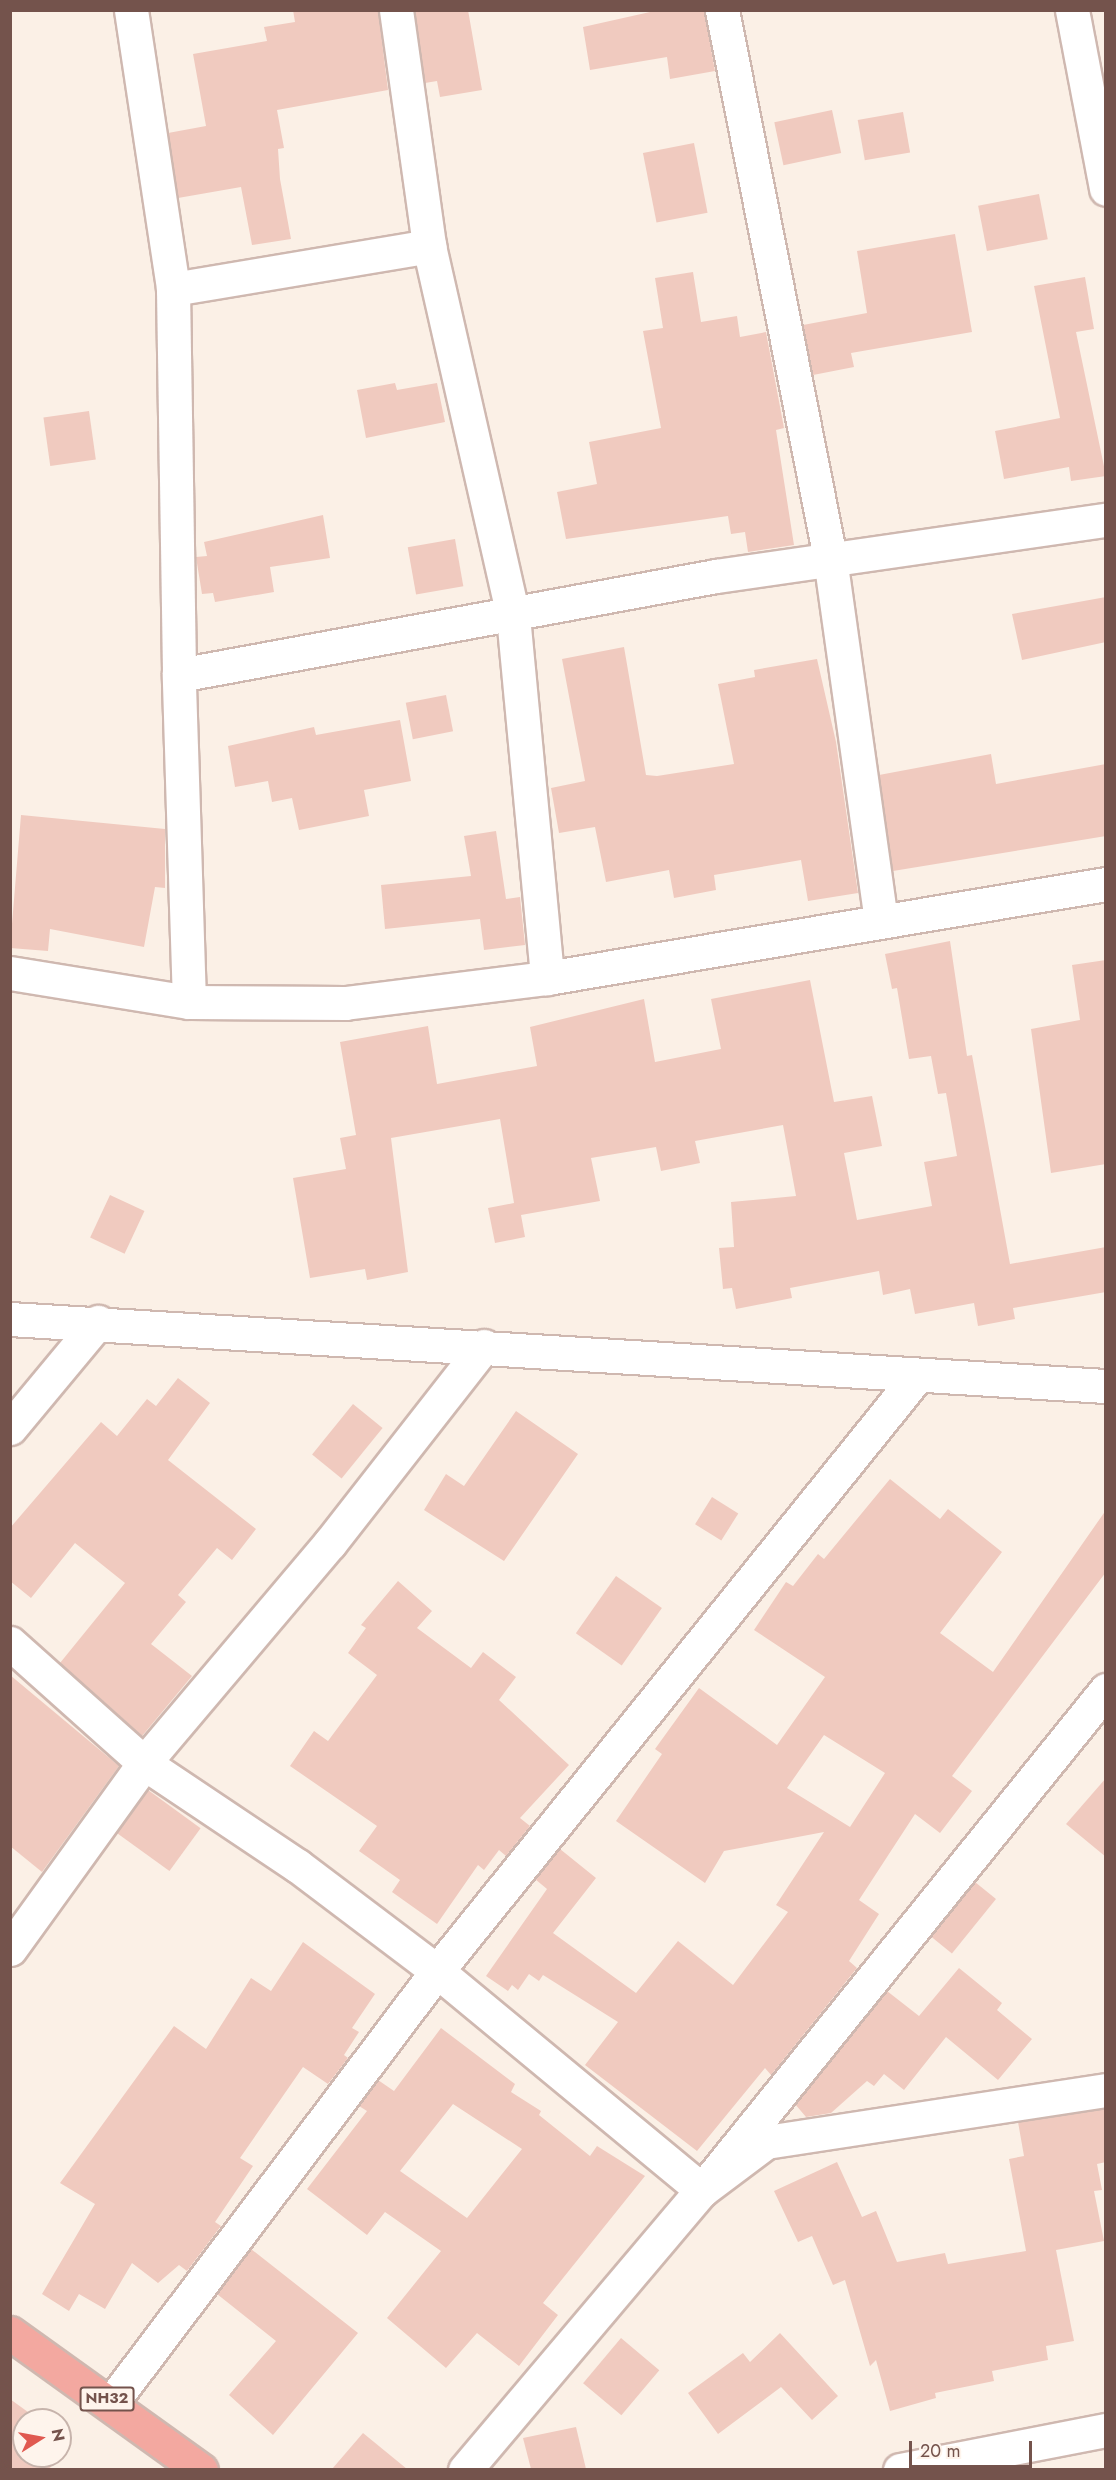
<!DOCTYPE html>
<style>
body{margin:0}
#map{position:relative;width:1116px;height:2480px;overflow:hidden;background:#fbf0e6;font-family:Jost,sans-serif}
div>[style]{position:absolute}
.building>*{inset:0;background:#f0cabf;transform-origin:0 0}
.roads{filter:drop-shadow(2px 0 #cfb8b0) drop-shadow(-2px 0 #cfb8b0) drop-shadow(0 2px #cfb8b0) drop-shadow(0 -2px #cfb8b0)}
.street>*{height:33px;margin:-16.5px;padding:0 16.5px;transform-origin:16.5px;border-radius:16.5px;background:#fff}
.highway>*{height:33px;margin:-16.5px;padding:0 16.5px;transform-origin:16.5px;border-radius:16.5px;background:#f3a8a0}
span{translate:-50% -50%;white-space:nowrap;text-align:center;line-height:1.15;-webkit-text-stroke:4.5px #fef4ec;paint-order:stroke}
.shield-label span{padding:2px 4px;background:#fef4ec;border:2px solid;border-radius:4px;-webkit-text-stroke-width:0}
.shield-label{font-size:15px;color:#74534c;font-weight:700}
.frame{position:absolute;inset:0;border:12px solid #74534c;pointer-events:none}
.north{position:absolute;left:12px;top:2408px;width:60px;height:60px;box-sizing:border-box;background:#fef4ec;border:2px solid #c7b4ac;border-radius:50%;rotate:79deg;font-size:16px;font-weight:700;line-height:24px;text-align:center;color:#74534c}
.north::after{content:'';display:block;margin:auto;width:21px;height:27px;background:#e05950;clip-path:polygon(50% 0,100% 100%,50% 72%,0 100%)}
.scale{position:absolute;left:909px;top:2441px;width:123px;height:27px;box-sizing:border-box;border:3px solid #74534c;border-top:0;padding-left:8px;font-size:18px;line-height:21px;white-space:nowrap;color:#74534c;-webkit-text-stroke:4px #fef4ec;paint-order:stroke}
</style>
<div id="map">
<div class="building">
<div style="clip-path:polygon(293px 10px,378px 10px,388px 90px,277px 110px,284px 148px,278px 149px,280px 179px,291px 239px,252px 245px,241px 187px,178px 198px,168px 133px,206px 126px,193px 54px,267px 41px,264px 27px,295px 22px)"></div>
<div style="clip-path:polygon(415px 10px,468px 10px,482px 90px,440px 97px,437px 81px,425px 83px)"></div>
<div style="clip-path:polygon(659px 10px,704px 10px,715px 71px,670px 79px,667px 57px,590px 70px,583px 27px)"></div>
<div style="left:832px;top:110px;width:44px;height:59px;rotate:78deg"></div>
<div style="left:903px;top:112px;width:41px;height:46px;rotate:80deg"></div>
<div style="left:694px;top:143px;width:71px;height:52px;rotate:79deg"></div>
<div style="left:1039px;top:194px;width:46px;height:62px;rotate:79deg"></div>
<div style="clip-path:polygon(955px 234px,972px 332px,851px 353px,854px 367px,813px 375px,803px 325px,867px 313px,857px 251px)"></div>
<div style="clip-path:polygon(693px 272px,701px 322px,737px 316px,740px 337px,766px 332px,784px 428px,776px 430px,794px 545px,748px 552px,745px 532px,731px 534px,728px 516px,566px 539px,557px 492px,597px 484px,589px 442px,661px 428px,643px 331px,663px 328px,655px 278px)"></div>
<div style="clip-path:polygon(1085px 277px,1094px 329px,1076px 332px,1106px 476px,1071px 481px,1069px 467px,1004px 479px,995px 431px,1060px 418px,1034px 286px)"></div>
<div style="clip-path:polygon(395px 383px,397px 390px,437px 383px,445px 422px,366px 438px,357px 390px)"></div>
<div style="left:89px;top:411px;width:49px;height:46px;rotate:82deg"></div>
<div style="clip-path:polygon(323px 515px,330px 558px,270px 567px,274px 592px,215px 602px,213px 593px,202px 594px,196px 557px,207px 556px,204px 542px)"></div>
<div style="left:455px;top:539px;width:48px;height:48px;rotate:80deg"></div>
<div style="clip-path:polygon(1106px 597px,1106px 642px,1022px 660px,1012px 614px)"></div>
<div style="clip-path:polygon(624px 647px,646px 775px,657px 776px,734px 764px,718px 684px,755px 677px,754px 670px,817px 659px,836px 742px,858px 893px,808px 901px,801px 860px,714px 875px,716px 890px,674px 898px,669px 870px,606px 882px,595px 827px,559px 833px,551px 788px,585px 781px,562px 659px)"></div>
<div style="left:446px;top:695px;width:37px;height:41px;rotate:79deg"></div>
<div style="clip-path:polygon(400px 720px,411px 781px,364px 790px,369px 816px,299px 830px,292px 798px,272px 802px,268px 781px,235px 787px,228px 746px,314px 727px,316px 735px)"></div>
<div style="clip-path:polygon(991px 754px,996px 784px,1106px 764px,1106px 836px,893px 871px,879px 775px)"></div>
<div style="clip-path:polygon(21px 815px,165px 829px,165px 888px,155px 887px,144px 947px,50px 929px,48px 951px,10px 948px)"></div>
<div style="clip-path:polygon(496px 831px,506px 899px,520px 897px,525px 945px,484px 950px,480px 919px,385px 929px,381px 885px,471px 876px,464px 836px)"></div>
<div style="clip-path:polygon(950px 941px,967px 1056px,972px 1055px,1010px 1264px,1106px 1247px,1106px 1292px,1013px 1308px,1015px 1319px,978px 1326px,974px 1303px,915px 1314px,910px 1289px,883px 1295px,879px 1271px,790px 1288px,792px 1298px,736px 1309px,732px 1288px,723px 1289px,719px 1248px,734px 1247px,731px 1202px,796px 1196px,783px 1125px,695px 1141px,700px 1163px,661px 1171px,656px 1147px,591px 1158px,600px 1201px,521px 1215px,525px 1237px,495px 1243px,488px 1208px,514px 1203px,500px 1119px,391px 1138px,408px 1272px,367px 1280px,365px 1269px,310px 1278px,293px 1178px,346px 1169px,340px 1138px,356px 1135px,340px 1042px,428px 1026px,437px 1084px,537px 1066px,530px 1027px,644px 999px,655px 1062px,721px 1049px,711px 999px,810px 980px,834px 1102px,872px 1096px,882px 1146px,844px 1153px,857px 1220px,932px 1206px,924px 1162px,957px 1156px,946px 1093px,938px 1094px,931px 1056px,909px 1059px,897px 988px,892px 989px,885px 954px)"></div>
<div style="clip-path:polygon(1106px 960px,1106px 1164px,1051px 1173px,1031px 1029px,1080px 1020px,1072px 965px)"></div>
<div style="left:110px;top:1195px;width:38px;height:47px;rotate:25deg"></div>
<div style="clip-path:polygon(178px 1378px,210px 1403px,168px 1460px,256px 1529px,232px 1560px,217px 1548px,178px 1595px,186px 1602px,151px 1644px,192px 1676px,142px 1736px,60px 1663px,125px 1583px,75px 1543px,31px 1598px,10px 1581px,10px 1528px,101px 1422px,117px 1436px,147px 1399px,156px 1406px)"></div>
<div style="left:353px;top:1404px;width:38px;height:65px;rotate:39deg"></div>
<div style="clip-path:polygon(516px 1411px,578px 1454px,504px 1561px,424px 1510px,446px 1474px,464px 1486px)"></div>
<div style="clip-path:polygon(evenodd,890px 1479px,940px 1519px,948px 1509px,1002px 1552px,940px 1633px,993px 1672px,1106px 1510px,1106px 1572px,952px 1776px,972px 1791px,940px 1833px,915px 1814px,859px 1900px,879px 1914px,849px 1961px,857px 1968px,771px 2075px,765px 2068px,697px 2151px,585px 2065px,618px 2022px,543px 1975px,539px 1981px,529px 1974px,518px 1990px,512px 1985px,508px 1991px,486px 1976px,547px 1889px,535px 1879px,560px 1849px,596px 1878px,553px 1933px,636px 1993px,678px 1941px,733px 1985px,788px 1912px,776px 1905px,824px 1832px,724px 1851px,705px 1883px,616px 1821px,662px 1754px,655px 1749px,699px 1688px,777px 1745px,825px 1677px,754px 1630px,786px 1582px,793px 1586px,818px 1554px,824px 1559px,890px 1479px,824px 1735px,885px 1773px,850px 1827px,787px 1788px,824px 1735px)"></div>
<div style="left:712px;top:1497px;width:31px;height:32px;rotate:32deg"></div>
<div style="left:616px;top:1576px;width:56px;height:70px;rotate:35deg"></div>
<div style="clip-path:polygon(398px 1581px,432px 1611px,417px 1628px,471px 1668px,483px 1652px,516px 1677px,499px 1700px,569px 1765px,520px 1818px,530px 1826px,506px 1856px,499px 1850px,484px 1870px,478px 1865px,437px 1924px,392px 1892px,400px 1880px,359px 1851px,377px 1826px,290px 1766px,314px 1731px,328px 1741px,377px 1675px,348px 1653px,366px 1628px,361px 1625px)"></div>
<div style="clip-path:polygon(10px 1675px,119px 1766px,42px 1872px,10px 1846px)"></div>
<div style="clip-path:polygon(1106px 1778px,1106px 1857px,1066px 1824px)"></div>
<div style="left:148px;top:1790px;width:65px;height:53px;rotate:36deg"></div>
<div style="left:975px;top:1882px;width:27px;height:70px;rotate:39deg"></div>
<div style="clip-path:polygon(303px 1942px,375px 1994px,352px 2028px,359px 2032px,344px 2055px,348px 2058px,328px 2084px,303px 2067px,240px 2158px,253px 2166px,215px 2222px,221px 2226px,187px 2271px,179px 2265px,158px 2283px,132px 2263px,105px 2309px,79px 2294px,69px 2311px,42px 2294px,95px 2204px,60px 2183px,174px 2026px,206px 2049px,251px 1978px,271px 1991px)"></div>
<div style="clip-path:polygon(959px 1968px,1002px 2003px,997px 2010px,1032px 2039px,998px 2080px,946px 2037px,904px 2090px,884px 2074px,874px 2086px,867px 2081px,831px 2113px,806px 2117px,795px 2104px,887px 1991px,919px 2016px)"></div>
<div style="clip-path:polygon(evenodd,441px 2028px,515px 2084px,511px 2092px,541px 2111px,539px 2115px,590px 2156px,597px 2146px,645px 2176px,543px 2303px,558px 2315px,519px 2366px,477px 2333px,446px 2368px,387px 2318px,441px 2251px,385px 2212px,367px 2235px,307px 2189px,367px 2111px,359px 2106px,378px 2080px,394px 2091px,441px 2028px,453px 2104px,522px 2149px,467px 2218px,400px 2171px,453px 2104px)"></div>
<div style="clip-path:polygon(1106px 2109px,1106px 2162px,1097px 2164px,1102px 2190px,1094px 2191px,1104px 2241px,1056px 2250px,1074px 2341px,1046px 2346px,1048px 2360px,992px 2371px,994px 2381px,935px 2393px,936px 2398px,890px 2411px,876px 2360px,870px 2366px,845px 2280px,833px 2285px,812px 2236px,798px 2242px,774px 2191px,837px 2162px,862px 2217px,876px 2211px,897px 2262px,945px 2253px,948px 2264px,1026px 2251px,1009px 2159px,1024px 2156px,1018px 2122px)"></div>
<div style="clip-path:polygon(251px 2249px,358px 2333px,273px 2435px,229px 2395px,276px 2341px,217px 2294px)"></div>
<div style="clip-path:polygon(780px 2333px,838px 2396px,812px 2420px,781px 2387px,718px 2434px,688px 2393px,743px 2353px,750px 2362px)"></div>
<div style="left:621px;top:2338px;width:50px;height:59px;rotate:40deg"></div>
<div style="clip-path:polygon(10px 2399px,39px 2420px,24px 2420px,24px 2456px,60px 2456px,49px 2469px,10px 2469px)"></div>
<div style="clip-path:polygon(576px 2427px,586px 2469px,531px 2469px,523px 2438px)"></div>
<div style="clip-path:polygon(363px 2433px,407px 2469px,332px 2469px)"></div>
</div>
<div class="roads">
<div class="street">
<div style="left:131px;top:10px;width:282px;rotate:81.4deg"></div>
<div style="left:173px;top:289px;width:386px;rotate:89.1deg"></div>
<div style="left:396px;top:10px;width:238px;rotate:82deg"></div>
<div style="left:429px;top:246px;width:379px;rotate:77.2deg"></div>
<div style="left:513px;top:616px;width:364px;rotate:84.6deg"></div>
<div style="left:722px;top:10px;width:559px;rotate:78.85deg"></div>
<div style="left:830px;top:558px;width:366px;rotate:82deg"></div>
<div style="left:1072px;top:10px;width:182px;rotate:79.2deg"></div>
<div style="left:173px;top:289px;width:260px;rotate:-9.5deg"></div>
<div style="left:10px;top:973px;width:181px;rotate:9.2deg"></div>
<div style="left:189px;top:1002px;width:156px;rotate:0.4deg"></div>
<div style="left:345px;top:1003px;width:204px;rotate:-7.1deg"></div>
<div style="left:547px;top:978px;width:567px;rotate:-9.55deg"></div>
<div style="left:189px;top:1002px;width:327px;rotate:-91.8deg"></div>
<div style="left:179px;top:675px;width:546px;rotate:-10.45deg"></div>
<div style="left:716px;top:576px;width:394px;rotate:-8.2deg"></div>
<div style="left:10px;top:1319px;width:1098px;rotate:3.5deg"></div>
<div style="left:10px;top:1428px;width:138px;rotate:-50.3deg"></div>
<div style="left:10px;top:1643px;width:180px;rotate:41.8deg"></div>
<div style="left:144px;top:1763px;width:185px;rotate:33.8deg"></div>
<div style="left:298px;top:1866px;width:174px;rotate:37.1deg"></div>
<div style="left:437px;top:1971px;width:344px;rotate:39.6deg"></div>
<div style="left:702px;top:2190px;width:80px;rotate:-36.9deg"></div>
<div style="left:766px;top:2142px;width:344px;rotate:-8.7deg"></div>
<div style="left:10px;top:1949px;width:229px;rotate:-54.2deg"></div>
<div style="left:144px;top:1763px;width:288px;rotate:-49.8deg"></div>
<div style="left:330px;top:1543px;width:250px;rotate:-52deg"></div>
<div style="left:112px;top:2402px;width:540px;rotate:-52.98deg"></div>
<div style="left:437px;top:1971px;width:764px;rotate:-51.11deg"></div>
<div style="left:465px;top:2470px;width:367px;rotate:-49.8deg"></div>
<div style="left:702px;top:2190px;width:643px;rotate:-51.06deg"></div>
<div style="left:900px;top:2470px;width:210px;rotate:-11deg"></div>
</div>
<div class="highway">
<div style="left:10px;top:2333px;width:235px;rotate:35.7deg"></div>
</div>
</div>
<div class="shield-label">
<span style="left:107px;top:2399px">NH32</span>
</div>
<div class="frame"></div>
<div class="north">N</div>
<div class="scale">20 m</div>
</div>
